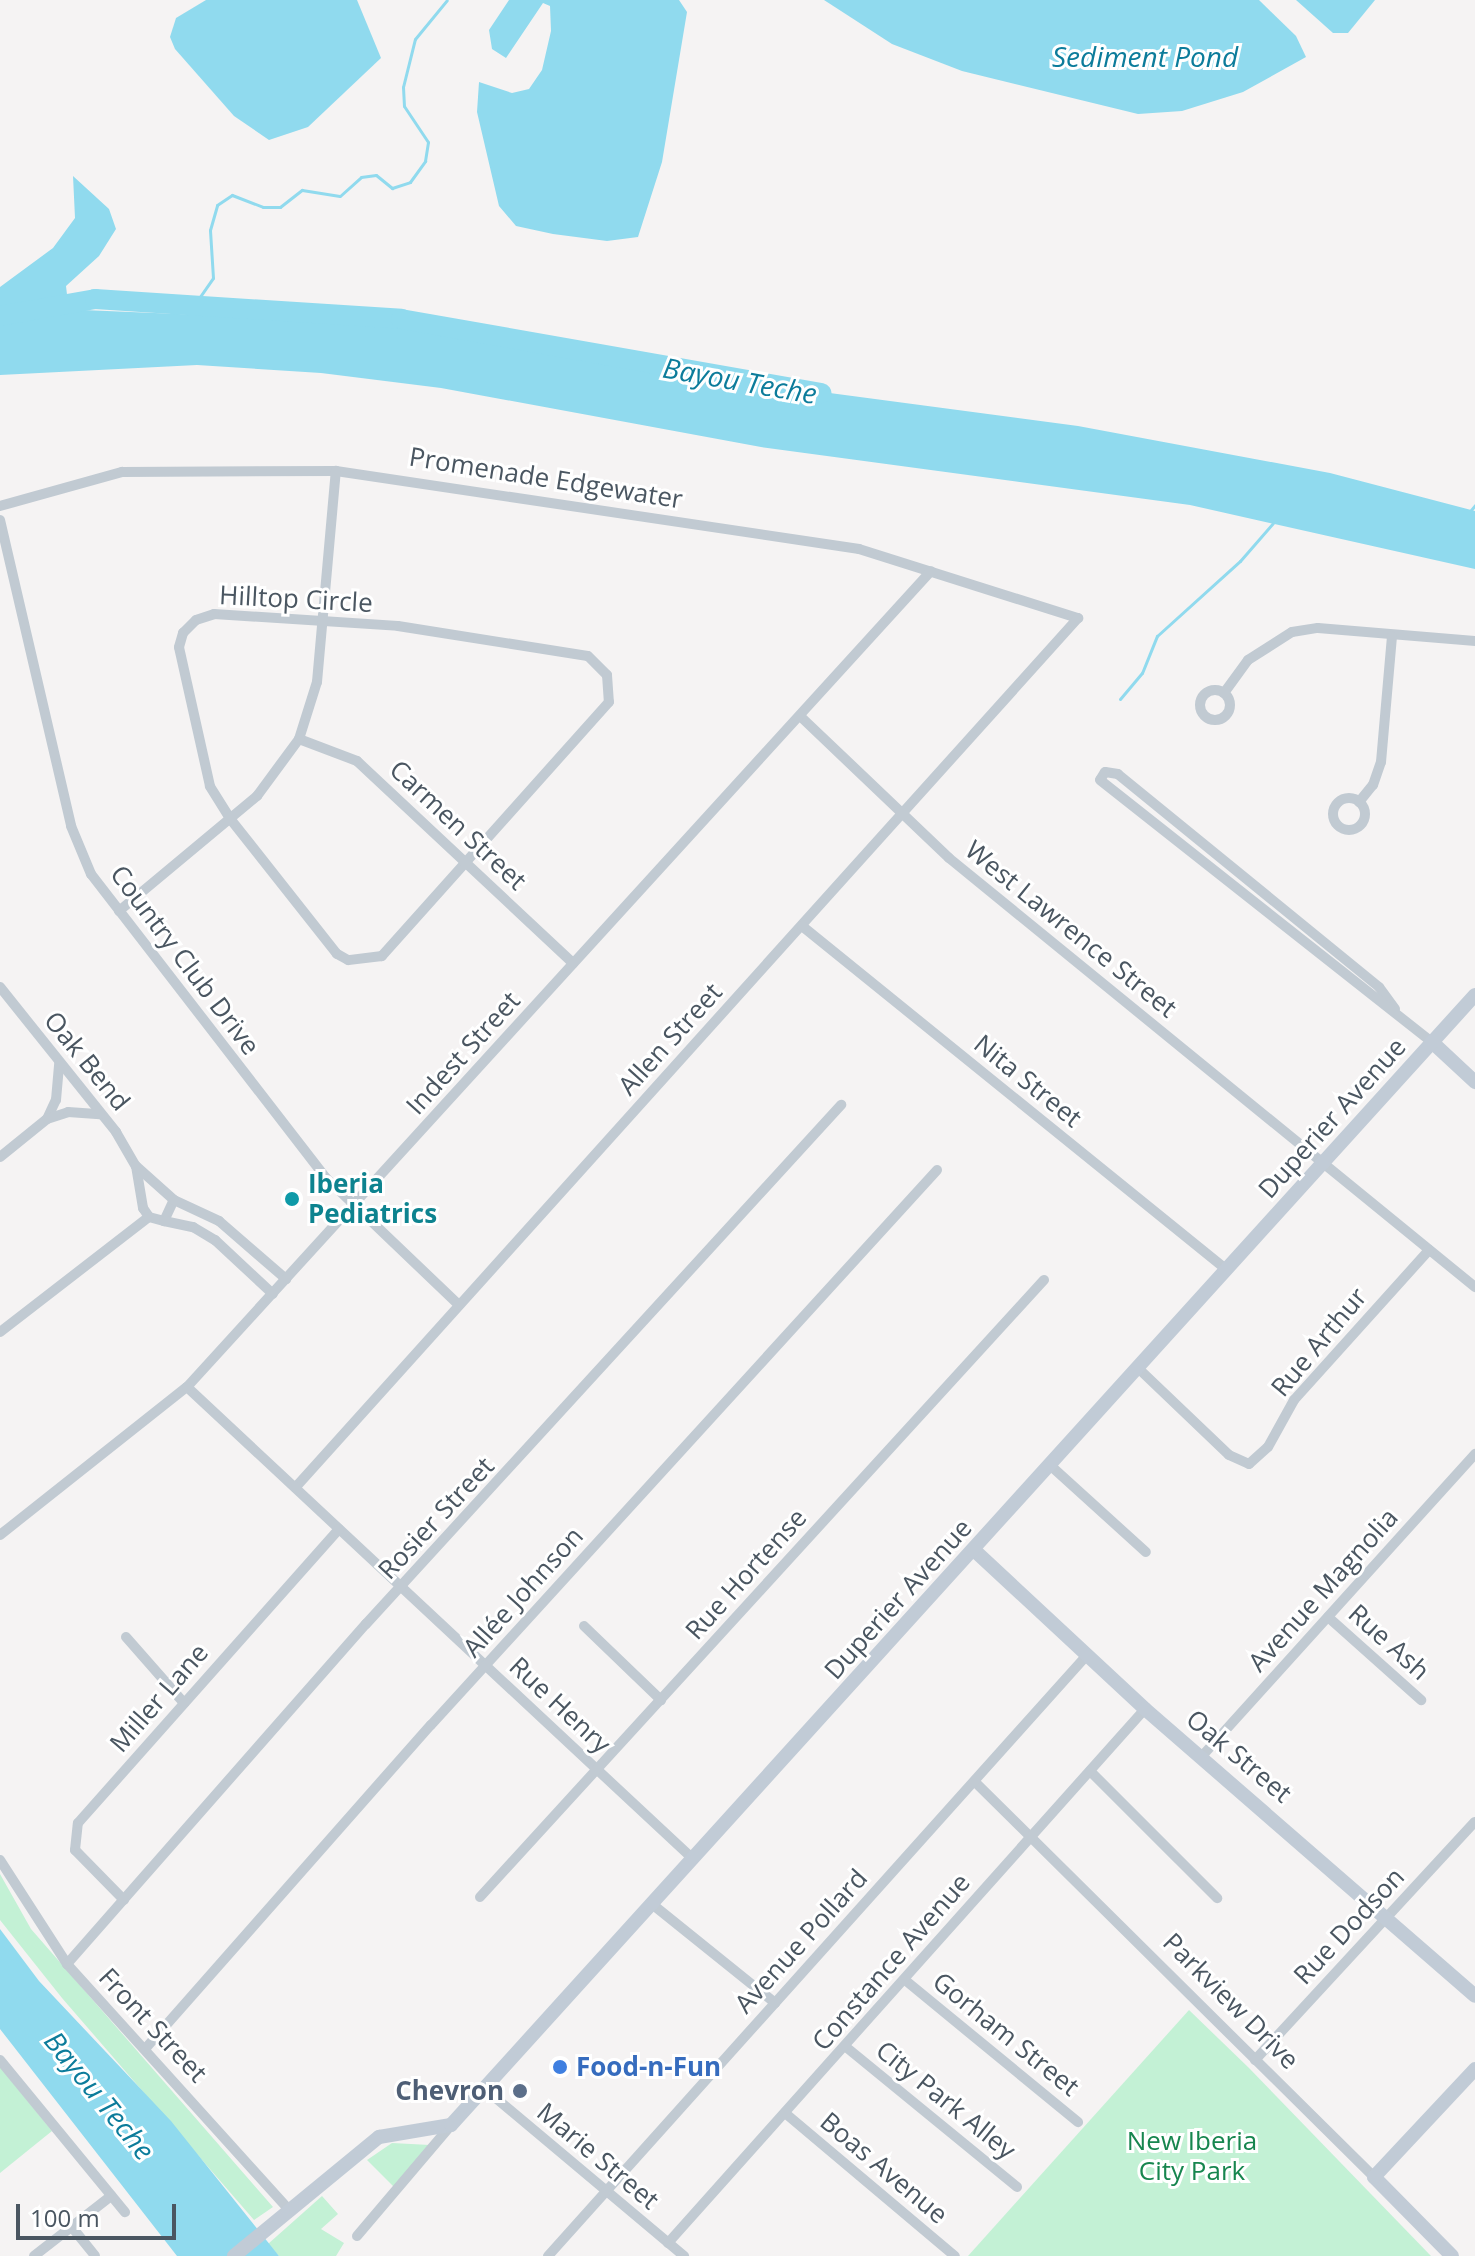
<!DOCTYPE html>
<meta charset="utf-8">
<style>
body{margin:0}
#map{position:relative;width:1475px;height:2256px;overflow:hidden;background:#f5f3f3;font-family:"Open Sans",sans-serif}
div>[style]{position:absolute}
.green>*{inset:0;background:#c3f1d5}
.water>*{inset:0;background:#90daee}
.stream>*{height:3px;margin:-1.5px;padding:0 1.5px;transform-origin:1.5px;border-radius:1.5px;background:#90daee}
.river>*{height:20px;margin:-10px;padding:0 10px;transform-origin:10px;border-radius:10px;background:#90daee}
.street>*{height:10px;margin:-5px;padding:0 5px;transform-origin:5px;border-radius:5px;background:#c1cad2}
.street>.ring{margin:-5px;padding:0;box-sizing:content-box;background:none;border:10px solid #c1cad2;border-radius:50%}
.secondary>*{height:14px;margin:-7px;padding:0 7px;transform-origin:7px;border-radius:7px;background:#c1cbd6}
.dots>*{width:22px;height:22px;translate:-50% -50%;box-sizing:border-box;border:4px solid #fff;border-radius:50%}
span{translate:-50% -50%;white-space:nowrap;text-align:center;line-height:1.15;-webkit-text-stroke:6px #fff;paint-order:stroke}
.street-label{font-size:26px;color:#4a5661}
.culture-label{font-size:26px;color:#0d838f;font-weight:700}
.left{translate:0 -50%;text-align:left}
.shop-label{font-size:26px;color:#366cbe;font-weight:700}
.service-label{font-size:26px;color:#4e5e75;font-weight:700}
.right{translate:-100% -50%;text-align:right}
.park-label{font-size:26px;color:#17864f}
.water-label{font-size:28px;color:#0c7c9b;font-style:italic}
.scale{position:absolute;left:16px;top:2204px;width:160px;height:36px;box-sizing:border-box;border:4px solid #4a5661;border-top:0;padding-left:10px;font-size:24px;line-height:28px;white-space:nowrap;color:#4a5661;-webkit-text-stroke:6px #fff;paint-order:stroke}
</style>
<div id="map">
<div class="green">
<div style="clip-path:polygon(0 1874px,31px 1929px,273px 2207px,254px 2220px,62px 1998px,0 1920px)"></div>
<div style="clip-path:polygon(1189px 2010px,1249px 2068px,1431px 2256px,968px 2256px)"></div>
<div style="clip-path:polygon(0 2067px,52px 2131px,0 2173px)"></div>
<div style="clip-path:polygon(392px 2143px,430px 2145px,395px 2188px,367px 2160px)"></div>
<div style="clip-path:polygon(322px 2196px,338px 2214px,321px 2229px,344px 2243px,336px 2256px,279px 2256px,268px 2244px)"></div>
</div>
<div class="water">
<div style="clip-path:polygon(206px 0,357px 0,381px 58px,308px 127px,269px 140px,234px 116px,175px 49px,170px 37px,176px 18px)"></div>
<div style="clip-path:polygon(509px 0,679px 0,687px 12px,662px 162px,638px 237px,607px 241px,553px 234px,516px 226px,499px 206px,477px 112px,479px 82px,512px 93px,529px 89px,542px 70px,551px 31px,550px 6px,543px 3px,506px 58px,492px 49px,489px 30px)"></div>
<div style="clip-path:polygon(824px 0,1259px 0,1296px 36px,1306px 57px,1243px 92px,1182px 111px,1138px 114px,962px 71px,892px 44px)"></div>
<div style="clip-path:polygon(1296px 0,1375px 0,1348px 33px,1333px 33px)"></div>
<div style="clip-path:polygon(73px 176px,109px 209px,116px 229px,99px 256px,66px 286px,68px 303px,83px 310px,390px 323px,641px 368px,1078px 426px,1330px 473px,1475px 511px,1475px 569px,1190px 505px,761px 447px,441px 388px,321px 373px,197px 365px,0 375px,0 287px,53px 248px,75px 218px)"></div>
<div style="clip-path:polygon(0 1929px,39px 1981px,171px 2121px,279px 2256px,177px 2256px,0 2029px)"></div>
</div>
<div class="stream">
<div style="left:190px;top:311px;width:40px;rotate:-55.1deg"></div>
<div style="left:213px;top:278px;width:48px;rotate:-93.6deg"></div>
<div style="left:210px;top:230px;width:26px;rotate:-74deg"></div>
<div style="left:217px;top:205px;width:18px;rotate:-34deg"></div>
<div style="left:232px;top:195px;width:33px;rotate:21deg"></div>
<div style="left:263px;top:207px;width:17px"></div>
<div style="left:280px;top:207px;width:28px;rotate:-38deg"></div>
<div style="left:302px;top:190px;width:38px;rotate:9deg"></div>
<div style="left:340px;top:196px;width:28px;rotate:-42deg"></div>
<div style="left:361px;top:177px;width:15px;rotate:-8deg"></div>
<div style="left:376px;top:175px;width:21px;rotate:39deg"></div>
<div style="left:392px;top:188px;width:19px;rotate:-18deg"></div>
<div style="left:410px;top:182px;width:26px;rotate:-54deg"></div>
<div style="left:425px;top:161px;width:19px;rotate:-81deg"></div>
<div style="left:428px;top:142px;width:43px;rotate:-123.7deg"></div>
<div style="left:404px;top:106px;width:19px;rotate:-93deg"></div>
<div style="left:403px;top:87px;width:49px;rotate:-76deg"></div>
<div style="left:415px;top:39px;width:50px;rotate:-50.6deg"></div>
<div style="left:1471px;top:510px;width:6px;rotate:-51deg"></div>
<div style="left:1120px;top:699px;width:34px;rotate:-50deg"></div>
<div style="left:1142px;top:673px;width:40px;rotate:-68deg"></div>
<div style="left:1157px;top:636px;width:112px;rotate:-42.1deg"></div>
<div style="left:1240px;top:561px;width:50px;rotate:-49deg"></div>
</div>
<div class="river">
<div style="left:0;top:316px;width:97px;rotate:-10.1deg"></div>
<div style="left:95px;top:299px;width:307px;rotate:3.7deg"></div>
<div style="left:401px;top:319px;width:427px;rotate:10deg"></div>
</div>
<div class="street">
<div style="left:0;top:506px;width:127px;rotate:-15.6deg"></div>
<div style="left:122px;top:472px;width:214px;rotate:-0.3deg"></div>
<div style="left:336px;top:471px;width:529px;rotate:8.48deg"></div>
<div style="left:859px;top:549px;width:230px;rotate:17.5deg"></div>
<div style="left:1078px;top:618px;width:1170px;rotate:131.99deg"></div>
<div style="left:0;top:520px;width:314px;rotate:76.9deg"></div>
<div style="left:71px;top:826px;width:52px;rotate:67.4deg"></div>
<div style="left:91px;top:874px;width:384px;rotate:52.3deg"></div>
<div style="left:326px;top:1178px;width:184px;rotate:43.7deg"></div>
<div style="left:214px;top:614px;width:184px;rotate:3.7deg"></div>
<div style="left:398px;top:626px;width:192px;rotate:9deg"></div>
<div style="left:588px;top:656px;width:27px;rotate:45deg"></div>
<div style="left:607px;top:675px;width:27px;rotate:86deg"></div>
<div style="left:609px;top:702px;width:341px;rotate:131.8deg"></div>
<div style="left:382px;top:956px;width:34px;rotate:173deg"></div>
<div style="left:348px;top:960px;width:13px;rotate:-151deg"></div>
<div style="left:337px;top:954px;width:171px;rotate:-128.3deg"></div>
<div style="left:231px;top:820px;width:40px;rotate:-122deg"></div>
<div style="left:210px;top:786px;width:142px;rotate:-102.6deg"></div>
<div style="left:179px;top:647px;width:15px;rotate:-74deg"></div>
<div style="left:183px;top:633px;width:18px;rotate:-45deg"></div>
<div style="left:196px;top:620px;width:19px;rotate:-18deg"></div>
<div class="ring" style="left:1200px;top:690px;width:20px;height:20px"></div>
<div style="left:1224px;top:693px;width:41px;rotate:-54deg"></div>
<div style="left:1248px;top:660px;width:52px;rotate:-32.5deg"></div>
<div style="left:1292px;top:632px;width:26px;rotate:-9deg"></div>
<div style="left:1318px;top:628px;width:158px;rotate:4.7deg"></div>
<div style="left:800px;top:716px;width:206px;rotate:43.6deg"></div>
<div style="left:949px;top:858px;width:679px;rotate:39.2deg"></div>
<div style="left:299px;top:739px;width:62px;rotate:20.8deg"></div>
<div style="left:357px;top:761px;width:296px;rotate:43.1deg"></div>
<div class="ring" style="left:1333px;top:798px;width:22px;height:22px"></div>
<div style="left:1359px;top:802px;width:22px;rotate:-51deg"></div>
<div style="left:1373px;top:785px;width:24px;rotate:-71deg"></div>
<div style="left:1381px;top:762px;width:126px;rotate:-85deg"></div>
<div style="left:119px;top:911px;width:180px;rotate:-39.8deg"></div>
<div style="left:257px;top:796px;width:71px;rotate:-53.6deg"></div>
<div style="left:299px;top:739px;width:60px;rotate:-72.5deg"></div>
<div style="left:317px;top:682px;width:212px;rotate:-84.9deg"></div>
<div style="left:802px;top:926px;width:547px;rotate:38.99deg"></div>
<div style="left:0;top:987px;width:186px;rotate:51.3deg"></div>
<div style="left:116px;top:1132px;width:39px;rotate:60deg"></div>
<div style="left:136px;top:1166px;width:43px;rotate:80.5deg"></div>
<div style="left:143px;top:1208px;width:11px;rotate:56deg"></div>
<div style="left:149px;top:1217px;width:16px;rotate:15deg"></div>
<div style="left:164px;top:1221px;width:23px;rotate:-65deg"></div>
<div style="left:1395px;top:1009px;width:27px;rotate:-126deg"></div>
<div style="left:1379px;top:987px;width:337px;rotate:-140.8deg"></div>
<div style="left:1118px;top:774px;width:13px;rotate:-171deg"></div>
<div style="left:1105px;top:772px;width:9px;rotate:122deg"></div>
<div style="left:1100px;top:780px;width:423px;rotate:38.3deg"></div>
<div style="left:47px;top:1119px;width:21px;rotate:-65deg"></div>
<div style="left:56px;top:1100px;width:37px;rotate:-85deg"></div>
<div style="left:0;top:1157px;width:60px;rotate:-39deg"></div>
<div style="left:47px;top:1119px;width:22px;rotate:-18deg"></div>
<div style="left:68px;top:1112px;width:32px;rotate:4deg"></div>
<div style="left:136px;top:1166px;width:51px;rotate:41.8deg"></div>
<div style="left:174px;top:1200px;width:50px;rotate:25deg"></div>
<div style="left:219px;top:1221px;width:89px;rotate:40.9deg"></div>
<div style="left:164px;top:1221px;width:30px;rotate:12deg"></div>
<div style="left:193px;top:1227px;width:26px;rotate:31deg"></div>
<div style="left:215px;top:1240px;width:79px;rotate:43deg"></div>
<div style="left:0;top:1332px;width:188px;rotate:-37.7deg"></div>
<div style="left:1139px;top:1369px;width:124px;rotate:43.7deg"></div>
<div style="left:1229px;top:1455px;width:22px;rotate:24deg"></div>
<div style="left:1249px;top:1464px;width:25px;rotate:-42deg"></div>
<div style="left:1268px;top:1447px;width:54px;rotate:-61deg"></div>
<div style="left:1294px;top:1400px;width:202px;rotate:-48deg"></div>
<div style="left:187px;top:1387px;width:693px;rotate:43.01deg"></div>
<div style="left:1051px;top:1466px;width:128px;rotate:42.2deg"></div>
<div style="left:0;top:1535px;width:238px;rotate:-38.4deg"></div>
<div style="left:187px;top:1387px;width:1104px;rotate:-47.64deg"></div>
<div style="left:1328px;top:1617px;width:125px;rotate:41.7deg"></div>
<div style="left:584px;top:1626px;width:107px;rotate:43.9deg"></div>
<div style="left:126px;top:1637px;width:88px;rotate:48.7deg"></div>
<div style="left:1203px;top:1755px;width:406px;rotate:-47.9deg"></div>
<div style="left:1090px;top:1771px;width:180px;rotate:45deg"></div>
<div style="left:975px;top:1782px;width:561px;rotate:44.71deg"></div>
<div style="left:0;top:1860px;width:124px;rotate:57.2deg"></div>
<div style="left:67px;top:1964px;width:330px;rotate:47.9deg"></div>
<div style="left:480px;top:1897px;width:836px;rotate:-47.57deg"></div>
<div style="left:124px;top:1900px;width:70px;rotate:-134.4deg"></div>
<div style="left:75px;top:1850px;width:27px;rotate:-84deg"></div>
<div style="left:78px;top:1823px;width:393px;rotate:-48.4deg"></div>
<div style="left:652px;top:1904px;width:158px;rotate:38.8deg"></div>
<div style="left:67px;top:1964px;width:453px;rotate:-48.7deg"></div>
<div style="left:366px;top:1624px;width:704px;rotate:-47.53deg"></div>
<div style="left:905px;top:1980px;width:224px;rotate:39.4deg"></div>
<div style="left:846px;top:2047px;width:221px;rotate:39.3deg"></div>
<div style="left:145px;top:2049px;width:432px;rotate:-48.6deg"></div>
<div style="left:431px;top:1725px;width:751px;rotate:-47.64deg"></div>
<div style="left:0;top:2060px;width:197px;rotate:50.6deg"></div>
<div style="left:1255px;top:2060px;width:324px;rotate:-47.3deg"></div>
<div style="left:485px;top:2089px;width:260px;rotate:40deg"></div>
<div style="left:785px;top:2113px;width:222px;rotate:40.1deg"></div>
<div style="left:71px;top:2226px;width:38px;rotate:51deg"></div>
<div style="left:357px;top:2236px;width:145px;rotate:-49.7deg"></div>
<div style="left:668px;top:2243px;width:716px;rotate:-48.23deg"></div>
<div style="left:34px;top:2256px;width:98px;rotate:-37.9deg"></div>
<div style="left:548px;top:2256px;width:807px;rotate:-48.11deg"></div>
</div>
<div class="secondary">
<div style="left:1432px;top:1042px;width:59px;rotate:42.9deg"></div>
<div style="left:974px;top:1550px;width:233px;rotate:42.9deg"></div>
<div style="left:1145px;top:1709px;width:437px;rotate:41deg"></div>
<div style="left:234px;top:2256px;width:188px;rotate:-39.4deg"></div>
<div style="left:379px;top:2137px;width:73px;rotate:-9.5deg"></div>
<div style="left:451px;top:2125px;width:1525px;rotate:-47.82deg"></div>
<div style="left:1452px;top:2256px;width:111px;rotate:-134.6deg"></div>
<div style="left:1374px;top:2177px;width:148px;rotate:-46.9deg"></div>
</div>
<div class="dots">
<div style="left:292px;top:1199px;background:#0f9aa8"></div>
<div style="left:560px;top:2067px;background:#3f7fe0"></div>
<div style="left:520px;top:2091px;background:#5c6f8a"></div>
</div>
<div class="street-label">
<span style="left:546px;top:478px;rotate:9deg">Promenade Edgewater</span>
<span style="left:296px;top:599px;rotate:3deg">Hilltop Circle</span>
<span style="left:458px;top:825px;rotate:43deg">Carmen Street</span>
<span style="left:1071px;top:929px;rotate:39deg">West Lawrence Street</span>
<span style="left:185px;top:960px;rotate:53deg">Country Club Drive</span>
<span style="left:670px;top:1039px;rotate:-48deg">Allen Street</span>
<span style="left:463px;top:1053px;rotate:-48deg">Indest Street</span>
<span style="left:87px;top:1061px;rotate:51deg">Oak Bend</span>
<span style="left:1028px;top:1081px;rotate:39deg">Nita Street</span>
<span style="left:1332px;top:1118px;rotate:-48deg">Duperier Avenue</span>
<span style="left:1319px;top:1342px;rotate:-50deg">Rue Arthur</span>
<span style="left:436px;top:1518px;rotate:-47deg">Rosier Street</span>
<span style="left:746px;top:1574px;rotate:-48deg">Rue Hortense</span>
<span style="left:1323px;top:1590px;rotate:-48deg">Avenue Magnolia</span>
<span style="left:523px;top:1592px;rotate:-48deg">Allée Johnson</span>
<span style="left:898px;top:1599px;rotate:-48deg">Duperier Avenue</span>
<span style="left:1389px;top:1642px;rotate:42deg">Rue Ash</span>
<span style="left:159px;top:1698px;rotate:-49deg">Miller Lane</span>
<span style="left:560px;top:1705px;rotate:43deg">Rue Henry</span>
<span style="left:1239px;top:1756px;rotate:40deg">Oak Street</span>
<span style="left:1349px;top:1926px;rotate:-47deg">Rue Dodson</span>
<span style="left:801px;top:1941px;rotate:-48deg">Avenue Pollard</span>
<span style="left:891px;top:1962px;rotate:-49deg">Constance Avenue</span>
<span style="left:1231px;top:2001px;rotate:45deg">Parkview Drive</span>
<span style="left:153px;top:2025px;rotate:47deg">Front Street</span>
<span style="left:1006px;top:2034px;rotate:39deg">Gorham Street</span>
<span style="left:946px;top:2100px;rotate:39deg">City Park Alley</span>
<span style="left:598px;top:2156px;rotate:40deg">Marie Street</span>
<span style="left:884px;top:2168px;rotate:40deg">Boas Avenue</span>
</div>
<div class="culture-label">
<span class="left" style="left:308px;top:1199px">Iberia<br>Pediatrics</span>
</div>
<div class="shop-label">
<span class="left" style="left:576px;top:2067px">Food-n-Fun</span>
</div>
<div class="service-label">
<span class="right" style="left:504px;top:2091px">Chevron</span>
</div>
<div class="park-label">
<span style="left:1192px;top:2156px">New Iberia<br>City Park</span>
</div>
<div class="water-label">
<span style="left:1145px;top:56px">Sediment Pond</span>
<span style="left:740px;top:380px;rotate:10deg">Bayou Teche</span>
<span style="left:100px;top:2095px;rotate:51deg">Bayou Teche</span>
</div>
<div class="scale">100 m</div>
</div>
